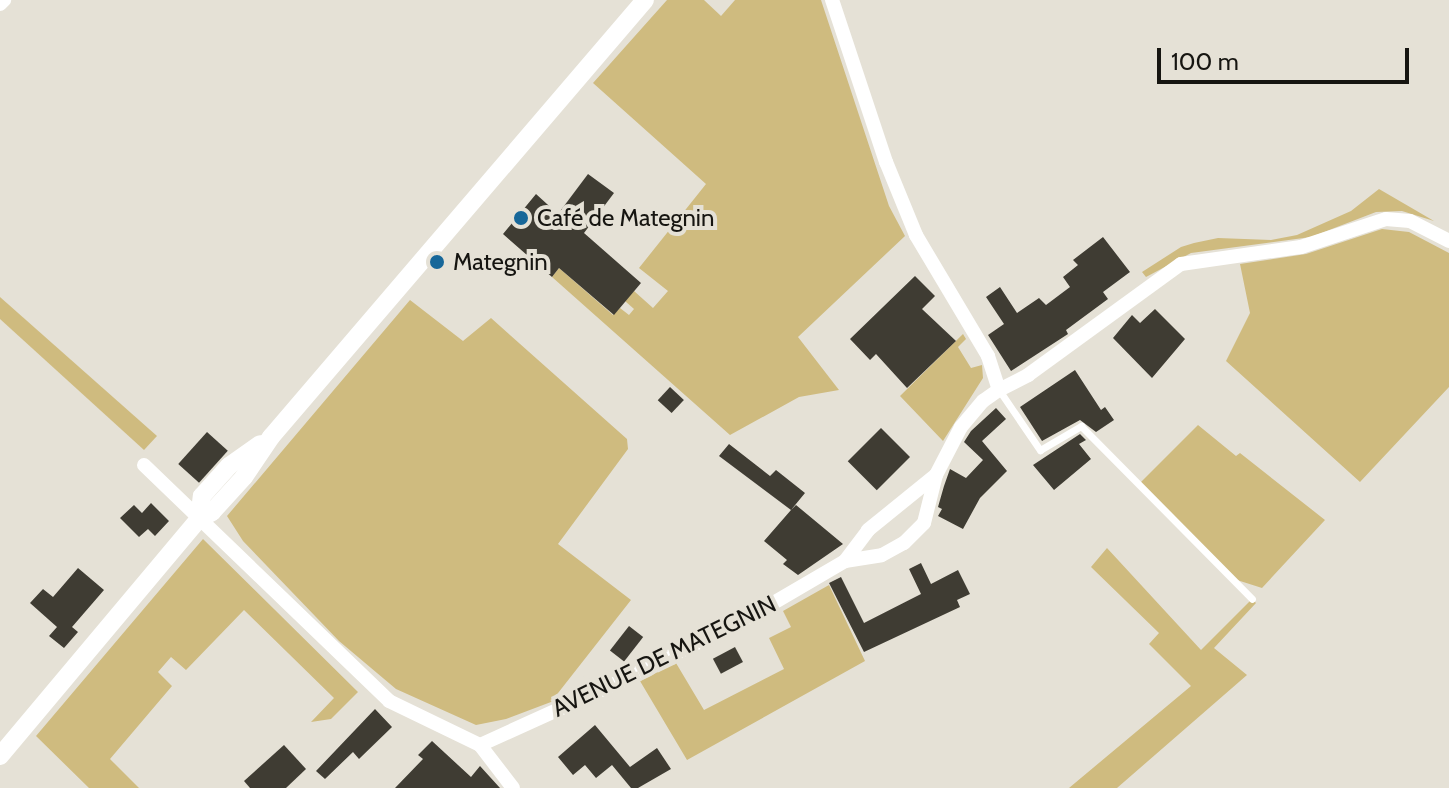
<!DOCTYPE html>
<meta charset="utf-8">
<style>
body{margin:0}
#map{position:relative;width:1449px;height:788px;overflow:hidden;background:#e5e1d6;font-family:Cabin,sans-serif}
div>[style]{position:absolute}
.green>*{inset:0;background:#cfbb7f}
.building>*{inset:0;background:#3f3c33;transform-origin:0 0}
.service>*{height:7px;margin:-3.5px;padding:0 3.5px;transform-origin:3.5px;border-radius:3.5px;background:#fff}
.minor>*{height:14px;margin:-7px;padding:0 7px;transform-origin:7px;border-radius:7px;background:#fff}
.secondary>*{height:18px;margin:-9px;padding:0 9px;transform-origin:9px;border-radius:9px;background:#fff}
.dots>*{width:22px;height:22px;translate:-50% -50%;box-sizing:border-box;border:4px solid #e5e1d6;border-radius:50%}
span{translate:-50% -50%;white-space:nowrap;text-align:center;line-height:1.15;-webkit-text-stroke:8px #e5e1d6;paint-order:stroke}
.poi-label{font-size:24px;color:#161511}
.left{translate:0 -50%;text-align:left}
.street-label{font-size:24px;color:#161511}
.scale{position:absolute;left:1157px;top:48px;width:252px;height:36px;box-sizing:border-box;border:4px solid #161511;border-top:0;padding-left:10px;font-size:24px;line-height:28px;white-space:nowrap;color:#161511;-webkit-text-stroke:6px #e5e1d6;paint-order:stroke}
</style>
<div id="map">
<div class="green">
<div style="clip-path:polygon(667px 0,704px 0,721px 16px,735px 0,821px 0,889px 206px,905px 236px,798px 337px,839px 390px,799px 397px,730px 435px,552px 277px,559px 268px,613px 315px,620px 308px,629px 315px,634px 309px,625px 301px,634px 291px,653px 308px,668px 291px,639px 268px,706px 184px,593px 83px)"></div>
<div style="clip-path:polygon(1379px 189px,1434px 221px,1402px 211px,1376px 212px,1311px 237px,1191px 253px,1146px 277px,1142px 272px,1181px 247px,1194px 243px,1218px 238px,1271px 240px,1297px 235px,1351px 211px)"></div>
<div style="clip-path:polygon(1382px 229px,1409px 232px,1449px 253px,1449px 387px,1360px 482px,1226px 361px,1250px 313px,1240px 264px,1306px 254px)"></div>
<div style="clip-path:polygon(0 297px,157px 436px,144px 450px,0 319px)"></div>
<div style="clip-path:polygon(410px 300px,463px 341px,491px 318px,627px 439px,628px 449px,558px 544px,631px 600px,551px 702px,506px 719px,476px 725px,396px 689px,339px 641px,243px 541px,227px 516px)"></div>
<div style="clip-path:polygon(963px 334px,966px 339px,958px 347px,971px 368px,982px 365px,983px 378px,943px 441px,900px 396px)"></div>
<div style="clip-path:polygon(1198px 425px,1236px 456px,1240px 453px,1325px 520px,1262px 588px,1237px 580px,1140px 483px)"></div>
<div style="clip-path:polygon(203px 539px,358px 692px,331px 719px,311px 722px,334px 698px,244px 610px,186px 670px,171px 657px,158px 672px,172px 686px,110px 759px,139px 788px,89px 788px,36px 736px)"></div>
<div style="clip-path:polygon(1107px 548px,1201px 650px,1252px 599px,1256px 603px,1214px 648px,1247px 675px,1117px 788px,1069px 788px,1191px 686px,1149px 644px,1159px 633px,1091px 567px)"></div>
<div style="clip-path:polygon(829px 585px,865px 661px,687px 760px,640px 681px,676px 663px,704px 710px,784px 669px,769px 638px,791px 627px,783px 611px)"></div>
</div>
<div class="building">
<div style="clip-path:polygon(588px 174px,614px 193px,584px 233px,641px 283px,614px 315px,559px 268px,552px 277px,503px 234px,536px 194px,558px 214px)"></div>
<div style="clip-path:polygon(1103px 237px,1130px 272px,1103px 292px,1108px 299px,1066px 330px,1068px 334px,1011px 371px,988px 335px,1004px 324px,986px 297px,1000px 287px,1017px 313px,1039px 298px,1046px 305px,1070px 287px,1063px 277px,1078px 265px,1073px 260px)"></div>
<div style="clip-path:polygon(915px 276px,935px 296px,922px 309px,956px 341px,907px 388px,876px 354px,870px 360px,850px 339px)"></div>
<div style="clip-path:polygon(1155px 309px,1185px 339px,1152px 378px,1113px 338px,1132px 315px,1140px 323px)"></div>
<div style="clip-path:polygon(1075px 370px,1101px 410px,1105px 407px,1114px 420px,1096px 432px,1080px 420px,1042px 441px,1020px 407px)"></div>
<div style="left:670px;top:387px;width:19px;height:18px;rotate:43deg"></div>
<div style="clip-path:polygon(996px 408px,1006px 419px,982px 441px,1007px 471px,980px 498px,963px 529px,938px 516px,942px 509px,938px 507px,944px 486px,950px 469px,966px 478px,983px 460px,964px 442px,971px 431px)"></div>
<div style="left:881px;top:428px;width:41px;height:47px;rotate:45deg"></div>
<div style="left:207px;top:432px;width:28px;height:43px;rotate:42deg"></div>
<div style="clip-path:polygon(1080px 434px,1086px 440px,1079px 444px,1091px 459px,1054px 490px,1033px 465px)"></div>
<div style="clip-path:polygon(729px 444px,770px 476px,776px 470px,805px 493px,791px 510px,796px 505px,843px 544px,798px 575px,783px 564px,787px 560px,764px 541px,791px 510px,719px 456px)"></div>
<div style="clip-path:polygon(151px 503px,169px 521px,155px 536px,148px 529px,139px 537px,120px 518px,134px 505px,142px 513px)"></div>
<div style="clip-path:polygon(921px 563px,931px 584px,958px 570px,970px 594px,957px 600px,960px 607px,864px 652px,829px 583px,841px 577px,864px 623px,921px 594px,909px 569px)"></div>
<div style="clip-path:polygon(78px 568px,104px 590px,72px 627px,78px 632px,64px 648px,49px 636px,57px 627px,30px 603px,43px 589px,53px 597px)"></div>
<div style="left:629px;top:626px;width:18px;height:31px;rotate:38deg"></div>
<div style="left:735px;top:647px;width:17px;height:25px;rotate:62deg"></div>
<div style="clip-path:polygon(375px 709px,392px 727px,359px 759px,353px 752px,325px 779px,316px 771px)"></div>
<div style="clip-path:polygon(595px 725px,630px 767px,657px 748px,671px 769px,638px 788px,631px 788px,612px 765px,596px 778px,585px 765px,573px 775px,558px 757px)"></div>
<div style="clip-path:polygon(432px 741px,471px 777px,480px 766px,500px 788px,395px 788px,423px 759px,418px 755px)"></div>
<div style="clip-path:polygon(284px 745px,306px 769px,286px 788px,250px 788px,244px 781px)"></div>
</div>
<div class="service">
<div style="left:999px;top:390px;width:73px;rotate:55.7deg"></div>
<div style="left:1040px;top:450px;width:48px;rotate:-30.3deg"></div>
<div style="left:1081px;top:426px;width:243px;rotate:45.3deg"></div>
</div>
<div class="minor">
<div style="left:0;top:4px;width:6px;rotate:-45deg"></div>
<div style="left:999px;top:390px;width:33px;rotate:-27deg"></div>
<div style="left:1028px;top:375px;width:189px;rotate:-36deg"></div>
<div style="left:1181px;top:264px;width:121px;rotate:-8.1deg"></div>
<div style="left:1301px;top:247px;width:89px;rotate:-18.2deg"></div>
<div style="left:1386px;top:219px;width:24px;rotate:5deg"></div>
<div style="left:1410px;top:221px;width:44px;rotate:27.1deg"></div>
<div style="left:144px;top:465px;width:340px;rotate:43.9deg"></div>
<div style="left:389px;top:701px;width:101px;rotate:25.8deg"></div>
<div style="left:480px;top:745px;width:54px;rotate:52.5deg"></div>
<div style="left:845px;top:561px;width:39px;rotate:-53deg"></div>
<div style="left:868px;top:530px;width:87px;rotate:-39deg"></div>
<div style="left:480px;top:745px;width:157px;rotate:-24.4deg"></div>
<div style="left:623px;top:680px;width:143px;rotate:-26.6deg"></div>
<div style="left:751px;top:616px;width:109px;rotate:-30.3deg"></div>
<div style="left:845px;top:561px;width:37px;rotate:-9deg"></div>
<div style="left:882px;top:555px;width:25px;rotate:-29deg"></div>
<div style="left:904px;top:543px;width:28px;rotate:-45deg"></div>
<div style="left:924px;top:523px;width:49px;rotate:-76deg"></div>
<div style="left:936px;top:475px;width:54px;rotate:-62.5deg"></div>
<div style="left:961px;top:427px;width:34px;rotate:-50deg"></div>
<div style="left:983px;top:401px;width:19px;rotate:-35deg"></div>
<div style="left:999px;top:390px;width:36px;rotate:-108deg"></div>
<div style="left:988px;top:356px;width:141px;rotate:-120.8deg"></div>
<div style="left:916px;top:235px;width:79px;rotate:-112.3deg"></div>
<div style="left:886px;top:162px;width:171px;rotate:-108.4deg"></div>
</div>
<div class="secondary">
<div style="left:199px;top:519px;width:23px;rotate:-83deg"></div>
<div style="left:202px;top:496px;width:40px;rotate:-48deg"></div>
<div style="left:229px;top:466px;width:38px;rotate:-35deg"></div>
<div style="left:0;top:756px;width:309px;rotate:-50deg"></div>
<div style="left:199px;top:519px;width:15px;rotate:-28deg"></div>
<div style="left:212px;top:512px;width:47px;rotate:-47.6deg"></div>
<div style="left:244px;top:477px;width:48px;rotate:-56deg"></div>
<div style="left:271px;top:437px;width:575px;rotate:-49.44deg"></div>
</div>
<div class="dots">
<div style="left:521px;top:218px;background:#176799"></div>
<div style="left:437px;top:262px;background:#176799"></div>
</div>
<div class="poi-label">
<span class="left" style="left:537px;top:218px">Café de Mategnin</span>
<span class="left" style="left:453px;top:262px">Mategnin</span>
</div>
<div class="street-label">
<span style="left:664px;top:656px;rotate:-26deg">AVENUE DE MATEGNIN</span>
</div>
<div class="scale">100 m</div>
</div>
